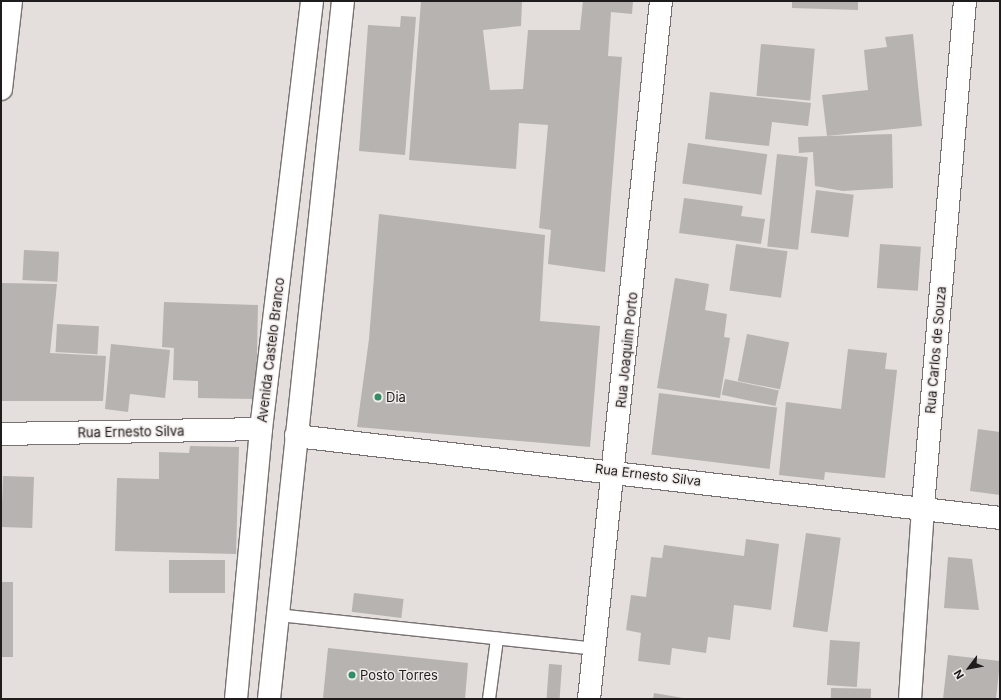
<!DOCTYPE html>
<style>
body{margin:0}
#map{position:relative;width:1001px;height:700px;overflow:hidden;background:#e4dedc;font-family:Inter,sans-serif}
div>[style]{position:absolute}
.building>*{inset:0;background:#b7b3b0;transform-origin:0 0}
.roads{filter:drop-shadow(1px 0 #777271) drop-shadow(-1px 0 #777271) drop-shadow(0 1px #777271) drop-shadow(0 -1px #777271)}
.service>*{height:12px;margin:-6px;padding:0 6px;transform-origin:6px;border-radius:6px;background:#fff}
.minor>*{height:22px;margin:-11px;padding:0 11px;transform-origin:11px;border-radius:11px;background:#fff}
.secondary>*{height:22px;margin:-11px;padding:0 11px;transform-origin:11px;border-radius:11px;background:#fff}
.dots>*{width:11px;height:11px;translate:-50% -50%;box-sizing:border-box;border:2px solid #f1ebea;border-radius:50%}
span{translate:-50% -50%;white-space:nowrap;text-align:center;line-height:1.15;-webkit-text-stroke:3px #f1ebea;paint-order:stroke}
.street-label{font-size:13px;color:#1e1c1c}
.poi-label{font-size:13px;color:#1e1c1c}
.left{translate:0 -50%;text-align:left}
.frame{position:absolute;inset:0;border:2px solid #1e1c1c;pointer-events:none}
.north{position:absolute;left:949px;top:648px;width:40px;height:40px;-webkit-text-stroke:3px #f1ebea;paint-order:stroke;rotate:238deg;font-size:11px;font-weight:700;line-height:16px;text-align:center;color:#1e1c1c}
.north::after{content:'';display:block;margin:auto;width:14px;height:18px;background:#1e1c1c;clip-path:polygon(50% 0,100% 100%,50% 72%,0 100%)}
</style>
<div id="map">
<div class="building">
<div style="clip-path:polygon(421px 1px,522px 1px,521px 26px,483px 30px,490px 90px,523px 89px,528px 30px,580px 30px,583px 1px,633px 1px,632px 14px,611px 12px,608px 56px,622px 57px,605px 272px,548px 264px,551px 230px,539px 228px,548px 125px,519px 123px,516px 169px,409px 160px)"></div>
<div style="clip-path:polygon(792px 1px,858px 1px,858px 10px,792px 8px)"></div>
<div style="clip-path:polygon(401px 16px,416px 17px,405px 155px,359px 151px,368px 25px,400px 27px)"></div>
<div style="clip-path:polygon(913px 34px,922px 126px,827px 136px,822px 95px,868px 90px,864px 50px,887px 47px,885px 37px)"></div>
<div style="left:761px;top:44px;width:54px;height:52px;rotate:5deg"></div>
<div style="clip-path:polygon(710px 92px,811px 103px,808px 126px,772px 122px,769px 146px,705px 139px)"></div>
<div style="clip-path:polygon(892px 134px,893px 188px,843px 191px,815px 186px,813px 152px,799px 153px,798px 137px)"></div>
<div style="left:688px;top:143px;width:80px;height:41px;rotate:8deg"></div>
<div style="left:777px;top:154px;width:31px;height:93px;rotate:6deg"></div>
<div style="left:816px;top:190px;width:38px;height:43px;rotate:7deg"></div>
<div style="clip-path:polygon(684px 198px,743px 206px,741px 216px,765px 219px,761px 244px,679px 233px)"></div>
<div style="clip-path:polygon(379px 214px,545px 235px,540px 321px,600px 326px,590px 447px,357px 427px,369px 339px)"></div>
<div style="left:736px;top:244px;width:52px;height:47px;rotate:8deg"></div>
<div style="left:880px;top:244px;width:41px;height:44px;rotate:4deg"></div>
<div style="left:24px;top:250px;width:35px;height:30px;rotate:3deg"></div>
<div style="clip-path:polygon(675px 278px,709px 284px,705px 310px,727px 314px,724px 337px,730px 338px,720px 398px,657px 388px)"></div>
<div style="clip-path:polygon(1px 283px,57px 284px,50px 353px,106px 356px,103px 401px,1px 401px)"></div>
<div style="clip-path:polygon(164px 302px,258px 305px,256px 399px,198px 398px,198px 381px,173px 380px,174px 348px,162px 347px)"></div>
<div style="left:57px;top:324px;width:42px;height:28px;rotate:3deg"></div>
<div style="left:747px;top:334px;width:43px;height:48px;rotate:11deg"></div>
<div style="clip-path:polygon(111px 344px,170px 350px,165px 398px,130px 394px,128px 412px,105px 409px)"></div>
<div style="clip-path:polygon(848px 349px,887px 353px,885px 369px,897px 370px,885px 478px,825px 472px,824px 480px,779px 475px,786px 402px,841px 409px)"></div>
<div style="left:725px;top:379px;width:55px;height:16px;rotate:12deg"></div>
<div style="left:659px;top:393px;width:119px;height:62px;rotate:7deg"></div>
<div style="clip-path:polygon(978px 429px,1000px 432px,1000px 495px,970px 491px)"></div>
<div style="clip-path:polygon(190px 446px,239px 447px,236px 554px,115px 551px,117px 478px,159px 479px,159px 452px,189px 453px)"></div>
<div style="left:3px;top:476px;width:31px;height:51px;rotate:2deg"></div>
<div style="left:806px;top:533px;width:35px;height:95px;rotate:8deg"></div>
<div style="clip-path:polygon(746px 539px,779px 544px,771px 610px,734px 605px,730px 640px,708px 637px,706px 653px,672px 648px,670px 665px,638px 661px,641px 633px,626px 630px,631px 595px,646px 597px,651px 557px,662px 558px,664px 545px,744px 556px)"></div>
<div style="clip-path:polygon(948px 557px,972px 559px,979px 610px,944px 608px)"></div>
<div style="left:169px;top:560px;width:56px;height:33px"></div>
<div style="left:1px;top:582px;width:12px;height:75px"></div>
<div style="left:354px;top:593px;width:50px;height:19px;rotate:7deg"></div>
<div style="left:830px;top:640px;width:30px;height:45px;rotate:4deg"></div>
<div style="clip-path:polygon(328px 648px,468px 663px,465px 699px,323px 698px)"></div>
<div style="clip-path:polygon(948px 655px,1000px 661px,996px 699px,943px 699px)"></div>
<div style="left:549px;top:664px;width:13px;height:35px;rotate:4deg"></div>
<div style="left:831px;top:688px;width:40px;height:11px;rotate:1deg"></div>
<div style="clip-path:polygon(654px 693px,683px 698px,683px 699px,653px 699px)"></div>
</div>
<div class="roads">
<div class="service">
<div style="left:278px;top:615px;width:319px;rotate:6.1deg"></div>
<div style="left:489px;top:699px;width:61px;rotate:-82.4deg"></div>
</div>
<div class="minor">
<div style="left:1px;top:89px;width:89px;rotate:-83.5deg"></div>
<div style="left:1px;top:434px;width:260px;rotate:-1.1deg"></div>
<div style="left:296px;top:436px;width:709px;rotate:6.64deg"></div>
<div style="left:589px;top:699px;width:702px;rotate:-84.11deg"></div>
<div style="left:910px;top:699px;width:192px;rotate:-86.1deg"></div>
<div style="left:923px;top:507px;width:508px;rotate:-85.26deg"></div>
</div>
<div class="secondary">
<div style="left:236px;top:699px;width:271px;rotate:-84.7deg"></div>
<div style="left:261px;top:429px;width:431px;rotate:-83.2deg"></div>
<div style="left:269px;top:699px;width:702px;rotate:-83.95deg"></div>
</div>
</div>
<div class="dots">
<div style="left:378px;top:397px;background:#338e65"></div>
<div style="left:352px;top:675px;background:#338e65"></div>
</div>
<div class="street-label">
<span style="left:271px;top:350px;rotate:-83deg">Avenida Castelo Branco</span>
<span style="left:627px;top:350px;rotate:-84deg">Rua Joaquim Porto</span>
<span style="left:936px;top:350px;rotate:-85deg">Rua Carlos de Souza</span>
<span style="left:131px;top:432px;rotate:-1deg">Rua Ernesto Silva</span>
<span style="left:648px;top:475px;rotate:7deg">Rua Ernesto Silva</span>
</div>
<div class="poi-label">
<span class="left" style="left:386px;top:397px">Dia</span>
<span class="left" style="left:360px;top:675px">Posto Torres</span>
</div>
<div class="frame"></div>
<div class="north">N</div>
</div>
